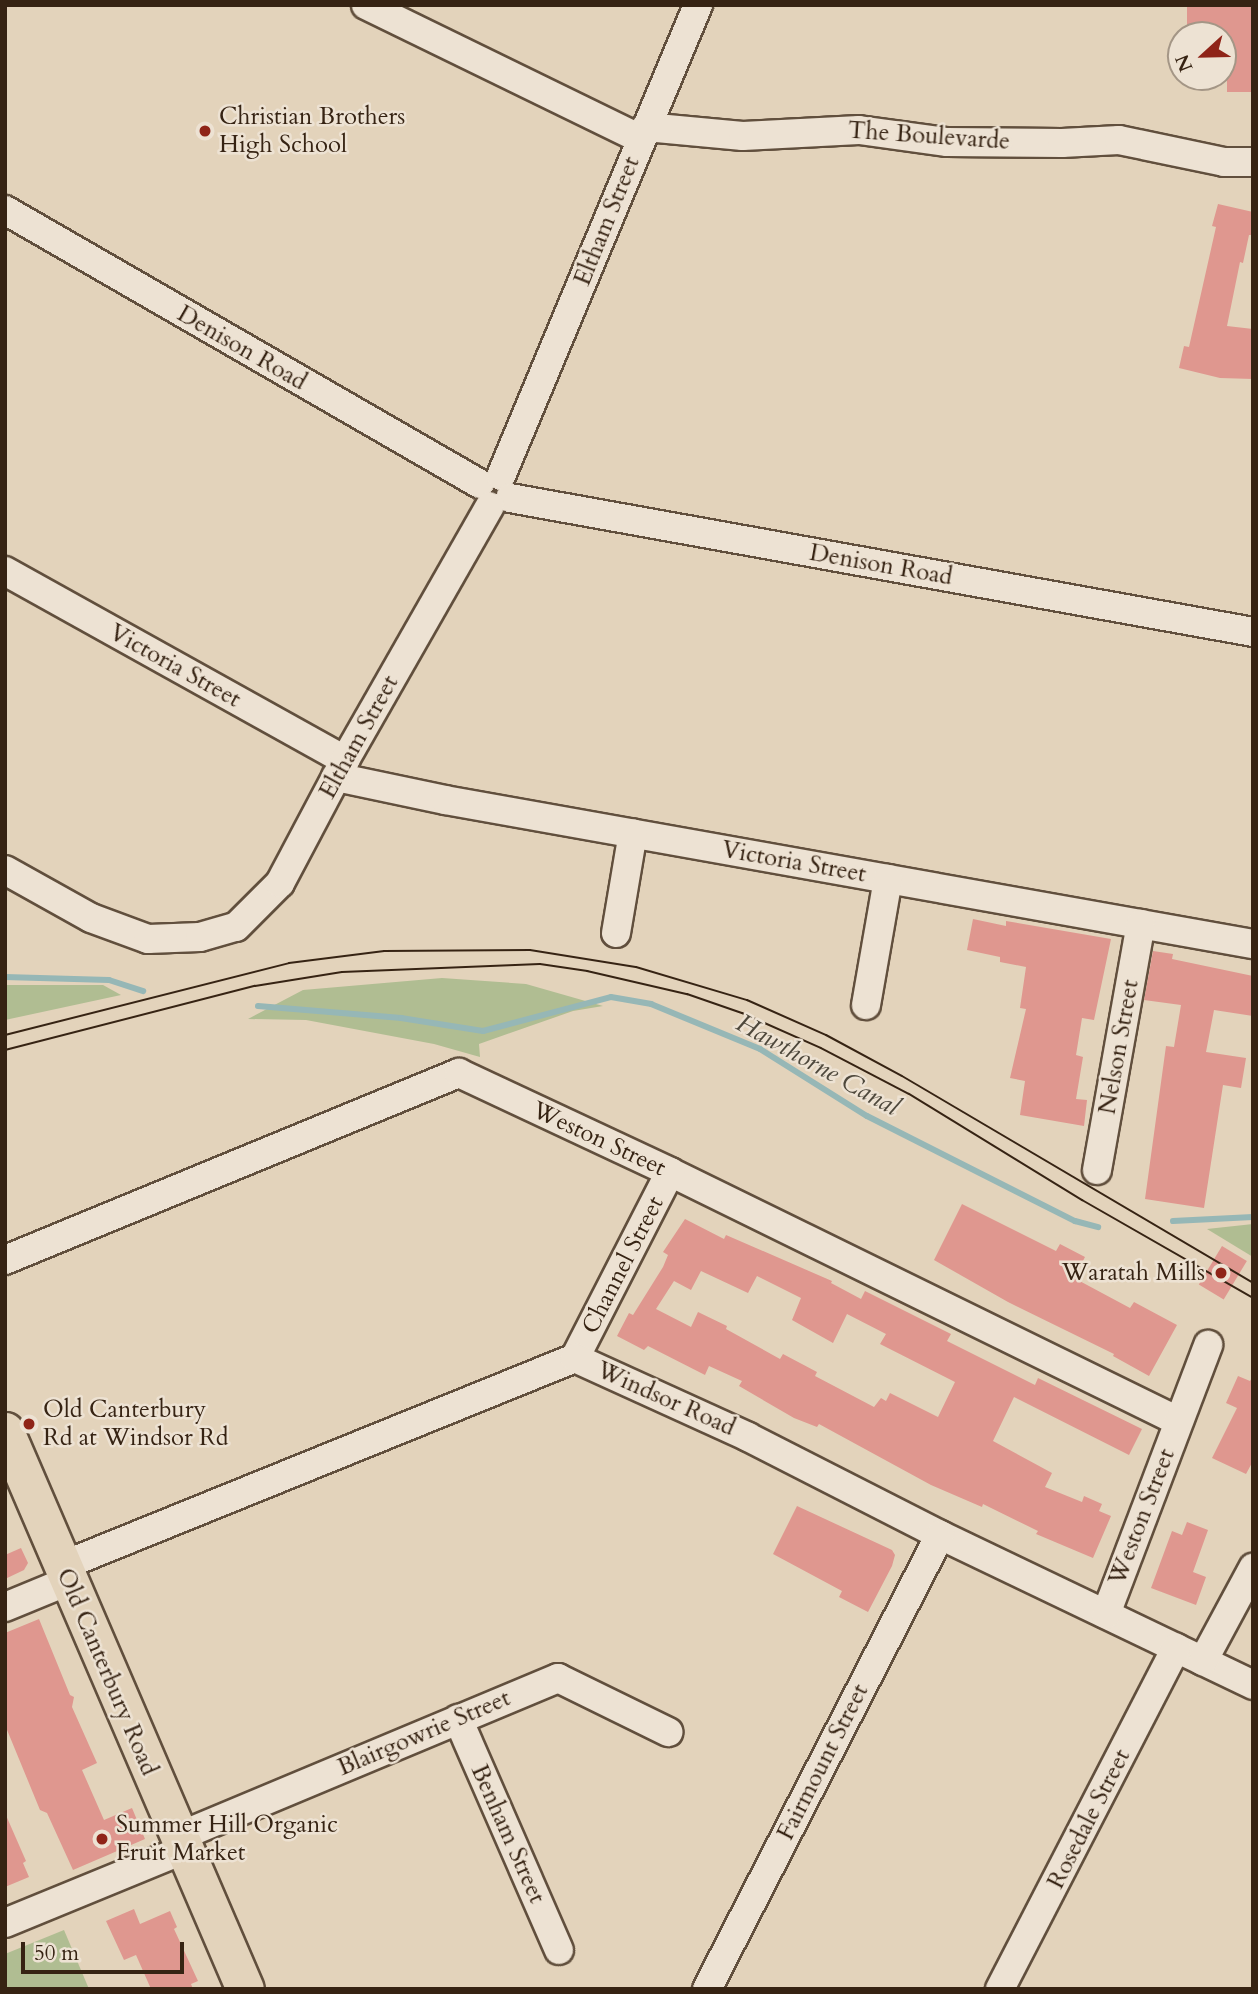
<!DOCTYPE html>
<style>
body{margin:0}
#map{position:relative;width:1258px;height:1994px;overflow:hidden;background:#e3d3bb;font-family:Cardo,serif}
div>[style]{position:absolute}
.green>*{inset:0;background:#b0bd92}
.stream>*{height:6px;margin:-3px;padding:0 3px;transform-origin:3px;border-radius:3px;background:#96b7b6}
.building>*{inset:0;background:#df978f;transform-origin:0 0}
.roads{filter:drop-shadow(2px 0 #614f3d) drop-shadow(-2px 0 #614f3d) drop-shadow(0 2px #614f3d) drop-shadow(0 -2px #614f3d)}
.minor>*{height:28px;margin:-14px;padding:0 14px;transform-origin:14px;border-radius:14px;background:#ede2d3}
.major>*{height:37px;margin:-18.5px;padding:0 18.5px;transform-origin:18.5px;border-radius:18.5px;background:#e3d3bb}
.tram>*{height:2px;margin:-1px;padding:0 1px;transform-origin:1px;border-radius:1px;background:#362313}
.dots>*{width:19px;height:19px;translate:-50% -50%;box-sizing:border-box;border:4px solid #ede2d3;border-radius:50%}
span{translate:-50% -50%;white-space:nowrap;text-align:center;line-height:1.15;-webkit-text-stroke:5px #ede2d3;paint-order:stroke}
.poi-label{font-size:24px;color:#362313}
.left{translate:0 -50%;text-align:left}
.right{translate:-100% -50%;text-align:right}
.street-label{font-size:24px;color:#362313}
.water-label{font-size:26px;color:#4e483c;font-style:italic}
.frame{position:absolute;inset:0;border:7px solid #362313;pointer-events:none}
.north{position:absolute;left:1167px;top:21px;width:70px;height:70px;box-sizing:border-box;background:#ede2d3;border:2px solid #a49686;border-radius:50%;rotate:248deg;font-size:19px;font-weight:700;line-height:28px;text-align:center;color:#362313}
.north::after{content:'';display:block;margin:auto;width:24px;height:32px;background:#8f2418;clip-path:polygon(50% 0,100% 100%,50% 72%,0 100%)}
.scale{position:absolute;left:21px;top:1942px;width:163px;height:32px;box-sizing:border-box;border:4px solid #362313;border-top:0;padding-left:9px;font-size:21px;line-height:24px;white-space:nowrap;color:#362313;-webkit-text-stroke:5px #ede2d3;paint-order:stroke}
</style>
<div id="map">
<div class="green">
<div style="clip-path:polygon(442px 978px,526px 984px,603px 1006px,573px 1011px,479px 1044px,480px 1057px,434px 1044px,306px 1020px,248px 1019px,303px 990px)"></div>
<div style="clip-path:polygon(5px 985px,103px 985px,121px 995px,5px 1020px)"></div>
<div style="clip-path:polygon(1253px 1224px,1253px 1257px,1207px 1229px)"></div>
<div style="clip-path:polygon(64px 1930px,89px 1989px,5px 1989px,5px 1954px)"></div>
</div>
<div class="stream">
<div style="left:5px;top:977px;width:104px;rotate:1.7deg"></div>
<div style="left:109px;top:980px;width:36px;rotate:18deg"></div>
<div style="left:258px;top:1006px;width:144px;rotate:4.8deg"></div>
<div style="left:401px;top:1018px;width:83px;rotate:9deg"></div>
<div style="left:483px;top:1031px;width:132px;rotate:-14.9deg"></div>
<div style="left:611px;top:997px;width:41px;rotate:9.9deg"></div>
<div style="left:651px;top:1004px;width:118px;rotate:22.4deg"></div>
<div style="left:760px;top:1049px;width:126px;rotate:32.1deg"></div>
<div style="left:867px;top:1116px;width:233px;rotate:26.8deg"></div>
<div style="left:1075px;top:1221px;width:24px;rotate:15deg"></div>
<div style="left:1173px;top:1221px;width:80px;rotate:-2.9deg"></div>
</div>
<div class="building">
<div style="clip-path:polygon(1187px 5px,1253px 5px,1253px 92px,1227px 92px,1227px 35px,1187px 35px)"></div>
<div style="clip-path:polygon(1218px 204px,1253px 212px,1253px 235px,1249px 235px,1243px 263px,1240px 262px,1227px 326px,1253px 329px,1253px 379px,1220px 378px,1179px 368px,1184px 346px,1189px 347px,1216px 227px,1212px 226px)"></div>
<div style="clip-path:polygon(973px 919px,1006px 926px,1006px 921px,1111px 939px,1094px 1020px,1082px 1018px,1076px 1055px,1083px 1057px,1076px 1099px,1087px 1100px,1084px 1126px,1020px 1115px,1025px 1081px,1010px 1078px,1026px 1009px,1020px 1008px,1026px 967px,1000px 962px,1000px 957px,967px 950px)"></div>
<div style="clip-path:polygon(1153px 951px,1173px 954px,1172px 959px,1253px 976px,1253px 1016px,1214px 1010px,1206px 1052px,1246px 1058px,1241px 1088px,1223px 1085px,1204px 1208px,1145px 1199px,1166px 1046px,1174px 1047px,1181px 1005px,1144px 1000px)"></div>
<div style="clip-path:polygon(962px 1204px,1056px 1251px,1060px 1244px,1085px 1257px,1074px 1278px,1130px 1308px,1134px 1302px,1177px 1325px,1149px 1376px,1113px 1356px,1114px 1354px,1008px 1302px,934px 1260px)"></div>
<div style="clip-path:polygon(evenodd,685px 1219px,724px 1239px,726px 1235px,832px 1281px,831px 1283px,861px 1299px,865px 1291px,951px 1334px,947px 1341px,1035px 1385px,1038px 1378px,1142px 1429px,1129px 1455px,1014px 1397px,993px 1441px,1052px 1473px,1045px 1487px,1082px 1502px,1084px 1496px,1102px 1504px,1099px 1511px,1111px 1516px,1093px 1558px,1036px 1534px,1038px 1531px,983px 1504px,982px 1507px,931px 1485px,819px 1424px,817px 1427px,794px 1418px,739px 1386px,742px 1381px,709px 1366px,705px 1375px,648px 1346px,644px 1350px,617px 1336px,629px 1313px,633px 1315px,663px 1267px,668px 1255px,663px 1252px,685px 1219px,701px 1271px,748px 1293px,757px 1276px,801px 1298px,792px 1320px,833px 1343px,847px 1314px,886px 1334px,880px 1344px,955px 1382px,938px 1417px,890px 1393px,886px 1401px,881px 1398px,874px 1407px,815px 1376px,817px 1372px,783px 1354px,780px 1359px,726px 1329px,727px 1326px,698px 1312px,691px 1327px,656px 1309px,674px 1281px,691px 1290px,701px 1271px)"></div>
<div style="left:1222px;top:1246px;width:29px;height:45px;rotate:31deg"></div>
<div style="clip-path:polygon(1238px 1376px,1250px 1381px,1253px 1376px,1253px 1461px,1246px 1474px,1212px 1458px,1237px 1408px,1226px 1403px)"></div>
<div style="clip-path:polygon(797px 1506px,892px 1550px,895px 1555px,892px 1566px,868px 1612px,839px 1597px,842px 1591px,773px 1554px)"></div>
<div style="clip-path:polygon(1187px 1522px,1208px 1530px,1193px 1572px,1206px 1577px,1196px 1605px,1151px 1588px,1172px 1531px,1182px 1535px)"></div>
<div style="clip-path:polygon(21px 1548px,28px 1563px,24px 1570px,5px 1579px,5px 1555px)"></div>
<div style="clip-path:polygon(39px 1619px,70px 1695px,74px 1697px,72px 1707px,97px 1763px,82px 1770px,104px 1820px,132px 1808px,145px 1839px,73px 1870px,47px 1813px,40px 1810px,5px 1725px,5px 1633px)"></div>
<div style="clip-path:polygon(5px 1813px,26px 1861px,23px 1863px,29px 1877px,5px 1887px)"></div>
<div style="clip-path:polygon(134px 1909px,140px 1924px,170px 1911px,177px 1927px,174px 1929px,198px 1981px,191px 1984px,193px 1989px,151px 1989px,136px 1955px,124px 1960px,106px 1921px)"></div>
</div>
<div class="roads">
<div class="minor">
<div style="left:366px;top:5px;width:306px;rotate:26deg"></div>
<div style="left:646px;top:127px;width:97px;rotate:5.3deg"></div>
<div style="left:743px;top:136px;width:116px;rotate:-3deg"></div>
<div style="left:859px;top:130px;width:89px;rotate:7.8deg"></div>
<div style="left:947px;top:142px;width:115px;rotate:0.5deg"></div>
<div style="left:1062px;top:143px;width:57px;rotate:-3deg"></div>
<div style="left:1119px;top:140px;width:107px;rotate:11.8deg"></div>
<div style="left:1224px;top:162px;width:29px"></div>
<div style="left:5px;top:210px;width:548px;rotate:29.98deg"></div>
<div style="left:501px;top:476px;width:511px;rotate:-67.3deg"></div>
<div style="left:510px;top:498px;width:755px;rotate:10.22deg"></div>
<div style="left:5px;top:571px;width:389px;rotate:29.1deg"></div>
<div style="left:336px;top:777px;width:111px;rotate:11.9deg"></div>
<div style="left:445px;top:800px;width:821px;rotate:10.11deg"></div>
<div style="left:5px;top:870px;width:98px;rotate:29.2deg"></div>
<div style="left:91px;top:918px;width:61px;rotate:20.2deg"></div>
<div style="left:148px;top:939px;width:52px;rotate:-2.2deg"></div>
<div style="left:200px;top:937px;width:37px;rotate:-16deg"></div>
<div style="left:236px;top:927px;width:62px;rotate:-45deg"></div>
<div style="left:280px;top:883px;width:139px;rotate:-62.1deg"></div>
<div style="left:345px;top:760px;width:292px;rotate:-60.3deg"></div>
<div style="left:616px;top:933px;width:101px;rotate:-80.4deg"></div>
<div style="left:866px;top:1005px;width:128px;rotate:-80.1deg"></div>
<div style="left:1097px;top:1170px;width:250px;rotate:-79.9deg"></div>
<div style="left:5px;top:1260px;width:491px;rotate:-22.4deg"></div>
<div style="left:459px;top:1073px;width:233px;rotate:25.1deg"></div>
<div style="left:670px;top:1172px;width:566px;rotate:26.11deg"></div>
<div style="left:575px;top:1358px;width:209px;rotate:-62.9deg"></div>
<div style="left:62px;top:1566px;width:554px;rotate:-22.07deg"></div>
<div style="left:575px;top:1358px;width:190px;rotate:24.5deg"></div>
<div style="left:748px;top:1437px;width:216px;rotate:27deg"></div>
<div style="left:940px;top:1535px;width:347px;rotate:25.6deg"></div>
<div style="left:5px;top:1607px;width:68px;rotate:-22.4deg"></div>
<div style="left:1106px;top:1614px;width:288px;rotate:-69.2deg"></div>
<div style="left:1203px;top:1661px;width:106px;rotate:-61.7deg"></div>
<div style="left:458px;top:1719px;width:252px;rotate:66.4deg"></div>
<div style="left:178px;top:1837px;width:412px;rotate:-22.7deg"></div>
<div style="left:558px;top:1678px;width:123px;rotate:26.1deg"></div>
<div style="left:5px;top:1923px;width:192px;rotate:-22.3deg"></div>
<div style="left:707px;top:1989px;width:510px;rotate:-62.83deg"></div>
<div style="left:1000px;top:1989px;width:384px;rotate:-62.7deg"></div>
</div>
<div class="major">
<div style="left:5px;top:1431px;width:607px;rotate:66.73deg"></div>
</div>
</div>
<div class="tram">
<div style="left:5px;top:1035px;width:293px;rotate:-14.2deg"></div>
<div style="left:289px;top:963px;width:96px;rotate:-7.2deg"></div>
<div style="left:384px;top:951px;width:146px;rotate:-0.4deg"></div>
<div style="left:530px;top:950px;width:107px;rotate:9.1deg"></div>
<div style="left:636px;top:967px;width:116px;rotate:16.6deg"></div>
<div style="left:747px;top:1000px;width:86px;rotate:23.9deg"></div>
<div style="left:826px;top:1035px;width:86px;rotate:28.3deg"></div>
<div style="left:902px;top:1076px;width:407px;rotate:30.5deg"></div>
<div style="left:5px;top:1050px;width:258px;rotate:-14.4deg"></div>
<div style="left:255px;top:986px;width:88px;rotate:-9.1deg"></div>
<div style="left:342px;top:972px;width:198px;rotate:-2.3deg"></div>
<div style="left:540px;top:964px;width:48px;rotate:8.5deg"></div>
<div style="left:587px;top:971px;width:103px;rotate:13deg"></div>
<div style="left:687px;top:994px;width:58px;rotate:19.1deg"></div>
<div style="left:742px;top:1013px;width:86px;rotate:23.9deg"></div>
<div style="left:821px;top:1048px;width:99px;rotate:27.6deg"></div>
<div style="left:909px;top:1094px;width:203px;rotate:31.5deg"></div>
<div style="left:1082px;top:1200px;width:197px;rotate:29.8deg"></div>
</div>
<div class="dots">
<div style="left:205px;top:131px;background:#8f2418"></div>
<div style="left:1221px;top:1273px;background:#8f2418"></div>
<div style="left:29px;top:1424px;background:#8f2418"></div>
<div style="left:102px;top:1839px;background:#8f2418"></div>
</div>
<div class="poi-label">
<span class="left" style="left:219px;top:131px">Christian Brothers<br>High School</span>
<span class="right" style="left:1205px;top:1273px">Waratah Mills</span>
<span class="left" style="left:43px;top:1424px">Old Canterbury<br>Rd at Windsor Rd</span>
<span class="left" style="left:116px;top:1839px">Summer Hill Organic<br>Fruit Market</span>
</div>
<div class="street-label">
<span style="left:929px;top:136px;rotate:4deg">The Boulevarde</span>
<span style="left:607px;top:221px;rotate:-68deg">Eltham Street</span>
<span style="left:242px;top:348px;rotate:30deg">Denison Road</span>
<span style="left:881px;top:565px;rotate:10deg">Denison Road</span>
<span style="left:175px;top:666px;rotate:29deg">Victoria Street</span>
<span style="left:359px;top:737px;rotate:-61deg">Eltham Street</span>
<span style="left:794px;top:862px;rotate:10deg">Victoria Street</span>
<span style="left:1119px;top:1047px;rotate:-80deg">Nelson Street</span>
<span style="left:599px;top:1139px;rotate:25deg">Weston Street</span>
<span style="left:623px;top:1265px;rotate:-63deg">Channel Street</span>
<span style="left:666px;top:1399px;rotate:24deg">Windsor Road</span>
<span style="left:1142px;top:1517px;rotate:-69deg">Weston Street</span>
<span style="left:107px;top:1672px;rotate:67deg">Old Canterbury Road</span>
<span style="left:424px;top:1733px;rotate:-23deg">Blairgowrie Street</span>
<span style="left:823px;top:1762px;rotate:-63deg">Fairmount Street</span>
<span style="left:1089px;top:1819px;rotate:-63deg">Rosedale Street</span>
<span style="left:508px;top:1834px;rotate:66deg">Benham Street</span>
</div>
<div class="water-label">
<span style="left:818px;top:1065px;rotate:29deg">Hawthorne Canal</span>
</div>
<div class="frame"></div>
<div class="north">N</div>
<div class="scale">50 m</div>
</div>
